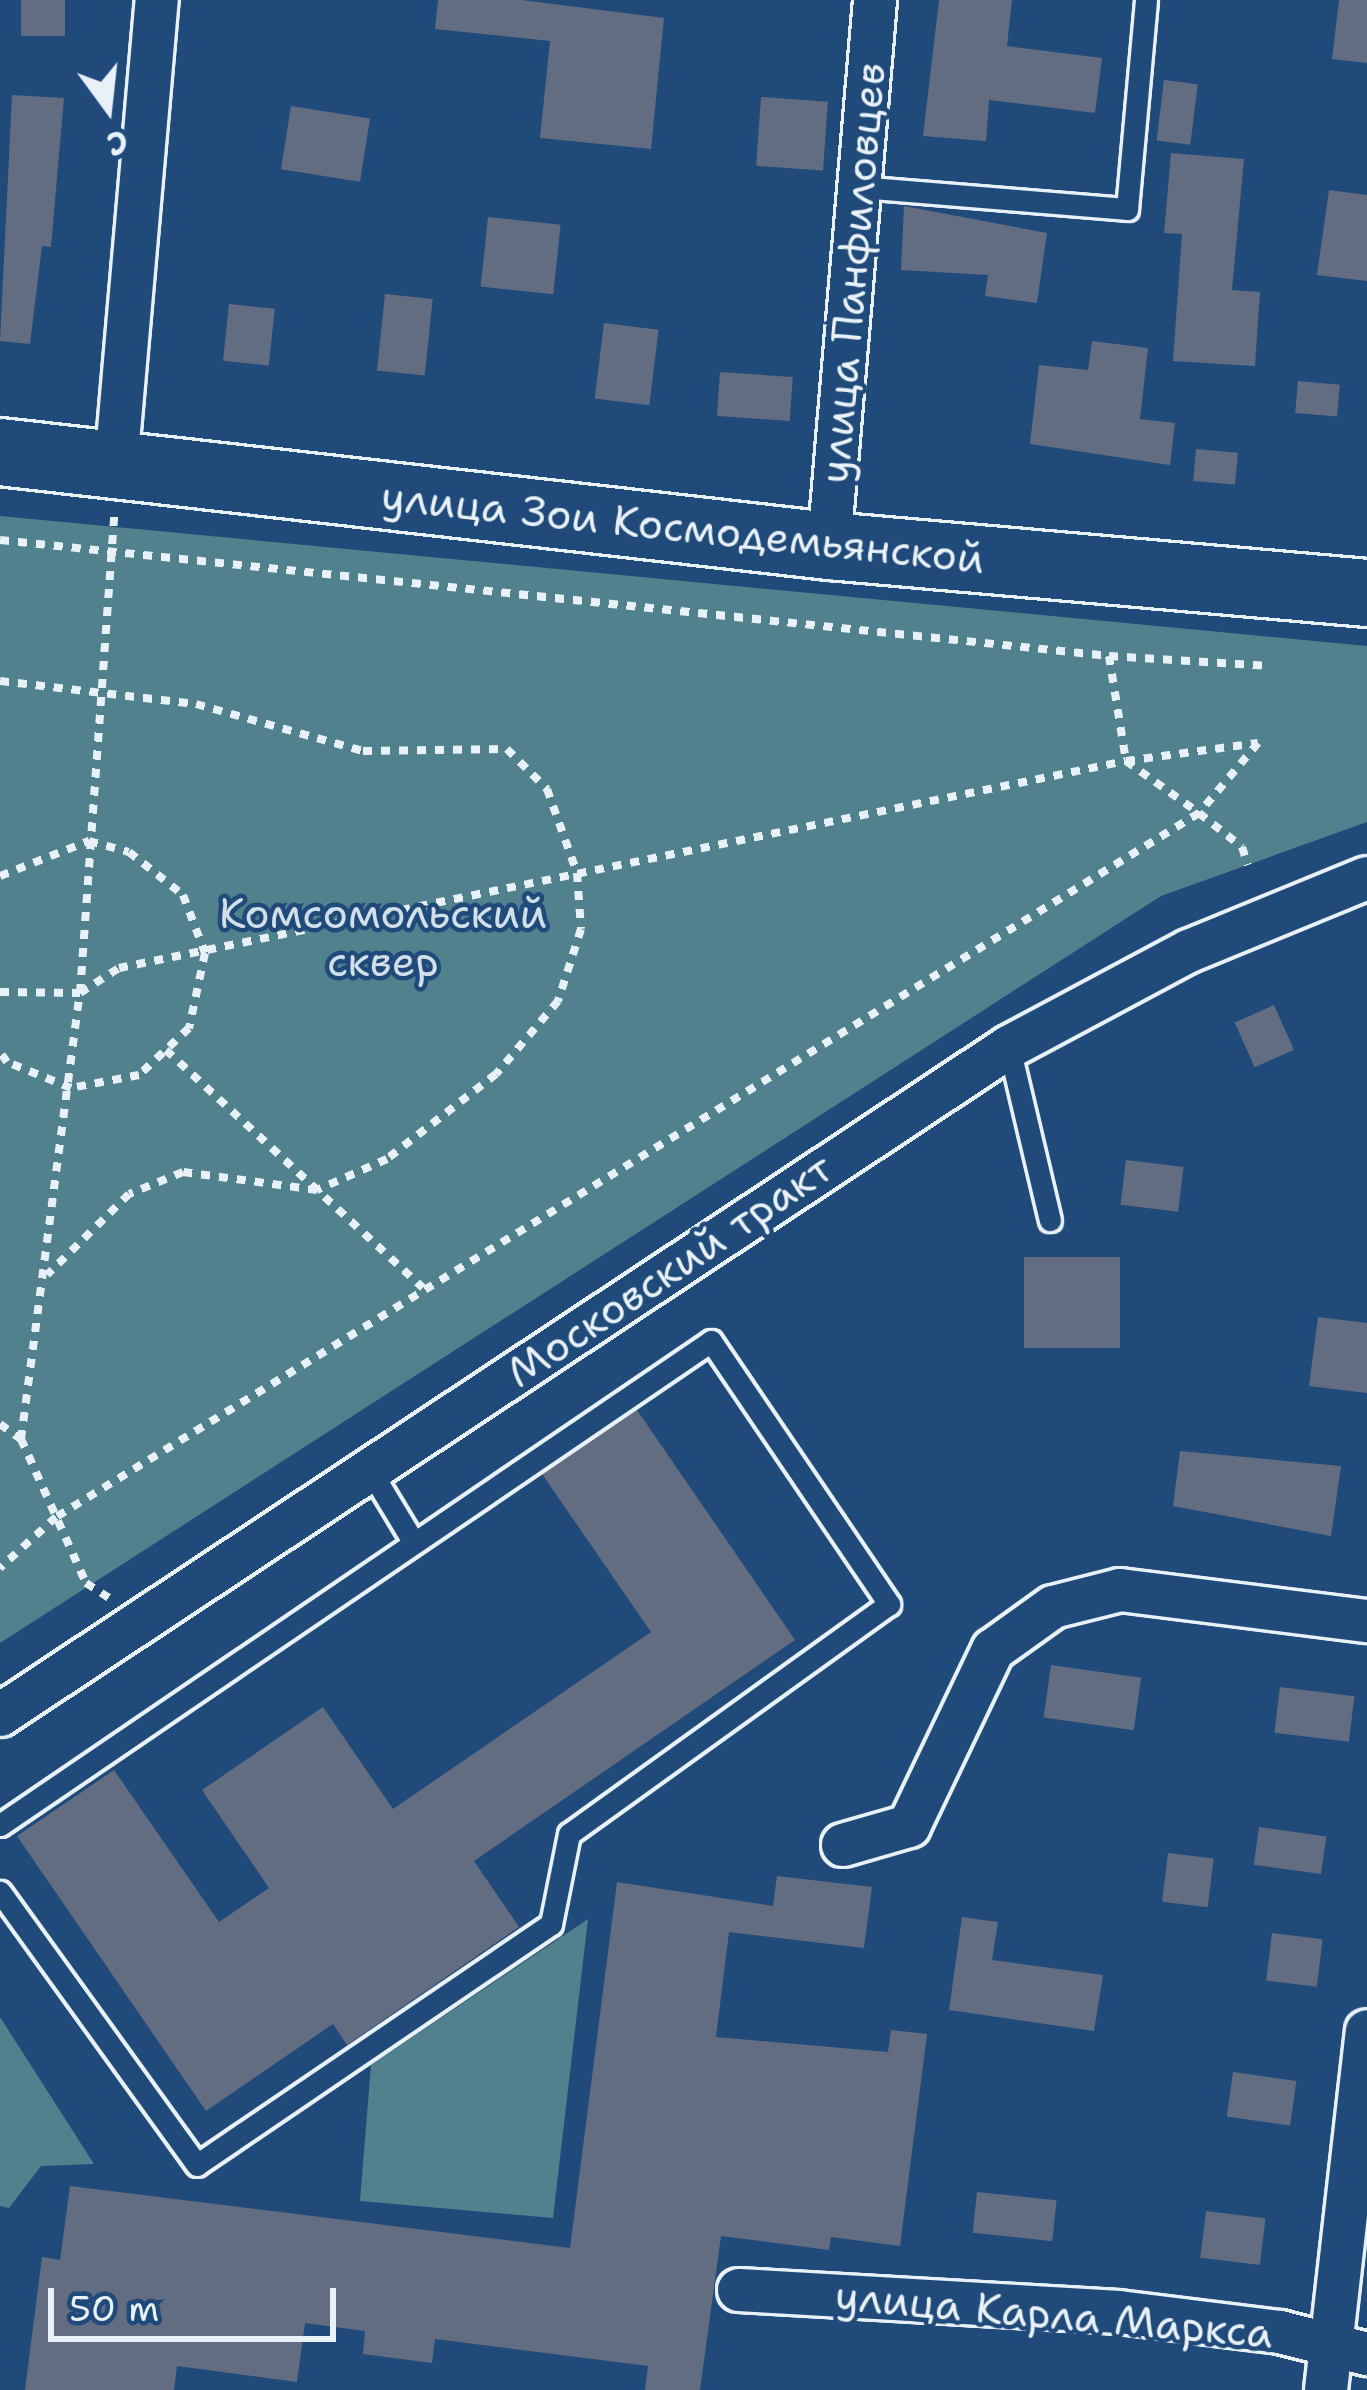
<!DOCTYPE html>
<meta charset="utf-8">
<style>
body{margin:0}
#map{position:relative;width:1367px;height:2390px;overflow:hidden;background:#1f4a7a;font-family:"Shantell Sans",sans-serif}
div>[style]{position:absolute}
.green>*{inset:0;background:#50818c}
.building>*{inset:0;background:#636d82;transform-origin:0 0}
.path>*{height:8px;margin-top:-4px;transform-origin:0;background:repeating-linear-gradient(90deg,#e8f1f8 0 9px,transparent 0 18px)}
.roads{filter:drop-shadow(3px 0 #e8f1f8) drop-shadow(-3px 0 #e8f1f8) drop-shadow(0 3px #e8f1f8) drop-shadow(0 -3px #e8f1f8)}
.lane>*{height:21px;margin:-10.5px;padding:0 10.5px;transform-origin:10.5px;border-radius:10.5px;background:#1f4a7a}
.street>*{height:42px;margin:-21px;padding:0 21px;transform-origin:21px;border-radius:21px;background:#1f4a7a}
.primary>*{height:66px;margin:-33px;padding:0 33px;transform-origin:33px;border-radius:33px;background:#1f4a7a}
span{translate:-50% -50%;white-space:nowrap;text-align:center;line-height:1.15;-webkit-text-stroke:9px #1f4a7a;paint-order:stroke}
.street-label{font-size:42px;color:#e8f1f8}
.park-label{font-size:42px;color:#d1e0e8}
.north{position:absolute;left:48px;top:48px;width:120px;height:120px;-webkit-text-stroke:9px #1f4a7a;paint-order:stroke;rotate:165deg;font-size:33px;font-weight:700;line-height:48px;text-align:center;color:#e8f1f8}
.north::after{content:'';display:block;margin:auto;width:42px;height:54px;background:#e8f1f8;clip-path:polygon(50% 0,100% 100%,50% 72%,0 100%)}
.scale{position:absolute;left:48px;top:2288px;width:288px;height:54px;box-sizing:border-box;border:6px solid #e8f1f8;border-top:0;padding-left:15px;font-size:36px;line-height:42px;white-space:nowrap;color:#e8f1f8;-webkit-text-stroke:9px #1f4a7a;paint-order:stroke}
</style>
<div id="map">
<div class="green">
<div style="clip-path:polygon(0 516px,1367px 646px,1367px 822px,1161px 896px,0 1643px)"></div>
<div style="clip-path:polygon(588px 1919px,553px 2218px,360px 2201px,371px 2065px)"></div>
<div style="clip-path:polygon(0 2017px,94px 2164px,41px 2166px,9px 2208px,0 2206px)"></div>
</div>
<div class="building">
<div style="left:21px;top:0;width:44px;height:36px"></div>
<div style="clip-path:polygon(438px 0,522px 0,664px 18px,651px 149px,540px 138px,550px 41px,435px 29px)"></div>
<div style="clip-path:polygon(939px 0,1012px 0,1007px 46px,1102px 58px,1095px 113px,989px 100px,986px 141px,923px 136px)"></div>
<div style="clip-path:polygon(1339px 0,1367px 0,1367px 63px,1332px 59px)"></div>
<div style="left:1164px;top:80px;width:34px;height:61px;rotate:7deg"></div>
<div style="clip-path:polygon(12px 95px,64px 98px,51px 247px,42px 246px,30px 344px,0 341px)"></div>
<div style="left:761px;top:97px;width:67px;height:69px;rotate:4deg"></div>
<div style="left:291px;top:106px;width:80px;height:64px;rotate:9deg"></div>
<div style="clip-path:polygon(1171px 153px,1244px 159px,1232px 290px,1260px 292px,1255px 366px,1173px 361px,1182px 234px,1164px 233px)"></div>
<div style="clip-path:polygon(1329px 190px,1367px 195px,1367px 281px,1317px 275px)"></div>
<div style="clip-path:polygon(904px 206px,1047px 233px,1037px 303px,985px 296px,988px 275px,901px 270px)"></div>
<div style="left:488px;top:217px;width:73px;height:70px;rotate:6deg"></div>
<div style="left:385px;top:294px;width:48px;height:77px;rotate:6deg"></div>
<div style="left:229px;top:304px;width:46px;height:57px;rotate:6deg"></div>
<div style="left:604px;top:323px;width:55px;height:76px;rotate:7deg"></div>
<div style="clip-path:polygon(1092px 341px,1148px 348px,1140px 419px,1175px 423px,1170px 465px,1030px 444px,1039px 365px,1088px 370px)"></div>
<div style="left:720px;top:372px;width:73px;height:44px;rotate:4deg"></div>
<div style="left:1298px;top:381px;width:42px;height:32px;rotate:5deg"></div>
<div style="left:1196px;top:449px;width:42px;height:32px;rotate:5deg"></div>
<div style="left:1274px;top:1005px;width:49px;height:43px;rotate:66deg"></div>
<div style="left:1126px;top:1160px;width:58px;height:45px;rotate:7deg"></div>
<div style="left:1024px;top:1257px;width:96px;height:91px"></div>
<div style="clip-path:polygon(1318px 1317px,1367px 1323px,1367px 1393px,1309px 1386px)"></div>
<div style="clip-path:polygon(637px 1410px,795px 1640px,474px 1861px,519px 1927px,347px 2045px,333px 2024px,206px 2111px,17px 1836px,114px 1770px,219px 1922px,269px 1888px,202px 1790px,323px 1707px,393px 1809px,651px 1632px,542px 1474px)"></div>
<div style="clip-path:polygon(1180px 1451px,1341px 1466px,1331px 1536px,1173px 1506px)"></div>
<div style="left:1051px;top:1665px;width:91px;height:53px;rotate:8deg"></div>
<div style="left:1280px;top:1687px;width:75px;height:46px;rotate:7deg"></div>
<div style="left:1259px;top:1827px;width:68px;height:38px;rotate:8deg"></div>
<div style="left:1168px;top:1853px;width:46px;height:49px;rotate:7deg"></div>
<div style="clip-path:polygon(777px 1876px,872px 1887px,864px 1948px,729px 1932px,716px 2037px,888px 2052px,891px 2030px,927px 2034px,900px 2246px,831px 2237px,829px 2250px,721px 2236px,700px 2390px,645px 2390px,648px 2366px,435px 2339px,432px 2363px,363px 2354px,365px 2331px,305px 2323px,297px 2382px,177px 2366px,174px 2390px,25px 2390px,42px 2257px,60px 2260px,70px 2186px,570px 2248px,617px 1882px,773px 1906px)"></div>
<div style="clip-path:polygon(962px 1917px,998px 1922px,992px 1960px,1103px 1975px,1094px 2031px,949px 2010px)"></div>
<div style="left:1272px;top:1933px;width:51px;height:48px;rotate:7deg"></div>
<div style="left:1233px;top:2072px;width:64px;height:45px;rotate:8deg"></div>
<div style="left:977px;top:2192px;width:80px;height:41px;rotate:6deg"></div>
<div style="left:1206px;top:2211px;width:60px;height:47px;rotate:7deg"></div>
</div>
<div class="path">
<div style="left:0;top:540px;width:1115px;rotate:5.97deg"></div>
<div style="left:1109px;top:656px;width:106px;rotate:80.8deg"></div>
<div style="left:1126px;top:761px;width:133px;rotate:-7.8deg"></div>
<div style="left:1258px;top:743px;width:92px;rotate:130.1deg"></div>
<div style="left:1199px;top:813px;width:55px;rotate:38.3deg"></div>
<div style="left:1242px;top:847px;width:19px;rotate:72deg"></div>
<div style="left:1109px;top:656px;width:157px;rotate:3.6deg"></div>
<div style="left:0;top:681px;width:197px;rotate:6.7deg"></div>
<div style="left:196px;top:704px;width:173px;rotate:15.7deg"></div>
<div style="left:363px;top:751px;width:144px;rotate:-0.8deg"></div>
<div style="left:507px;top:749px;width:57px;rotate:45deg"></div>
<div style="left:547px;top:789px;width:89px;rotate:70.3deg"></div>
<div style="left:577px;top:873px;width:56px;rotate:85.9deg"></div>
<div style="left:581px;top:929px;width:76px;rotate:107.7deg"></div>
<div style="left:558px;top:1001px;width:96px;rotate:130.3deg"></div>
<div style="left:496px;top:1074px;width:138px;rotate:142.1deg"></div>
<div style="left:387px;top:1159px;width:77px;rotate:156.1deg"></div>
<div style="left:317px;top:1190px;width:135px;rotate:-172.3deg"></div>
<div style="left:183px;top:1172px;width:58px;rotate:157.8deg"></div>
<div style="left:129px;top:1194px;width:115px;rotate:135.4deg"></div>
<div style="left:0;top:876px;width:96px;rotate:-21.5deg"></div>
<div style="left:89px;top:841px;width:41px;rotate:15.4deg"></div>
<div style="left:129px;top:852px;width:69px;rotate:38.5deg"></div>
<div style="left:183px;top:895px;width:62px;rotate:69.2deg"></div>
<div style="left:205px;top:953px;width:77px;rotate:102deg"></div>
<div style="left:189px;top:1028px;width:69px;rotate:136.8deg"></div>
<div style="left:139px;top:1075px;width:69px;rotate:169.2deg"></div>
<div style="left:71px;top:1088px;width:69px;rotate:-157.9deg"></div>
<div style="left:7px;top:1062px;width:12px;rotate:-125deg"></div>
<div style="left:0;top:992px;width:80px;rotate:0.7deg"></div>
<div style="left:80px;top:993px;width:46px;rotate:-32.7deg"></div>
<div style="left:119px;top:968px;width:1028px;rotate:-11.62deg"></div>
<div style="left:1126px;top:761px;width:90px;rotate:35.5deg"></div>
<div style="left:1199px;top:813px;width:1342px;rotate:148.37deg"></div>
<div style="left:56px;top:1517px;width:76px;rotate:137.7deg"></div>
<div style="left:166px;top:1050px;width:350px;rotate:42.8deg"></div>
<div style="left:0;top:1424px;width:26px;rotate:36deg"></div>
<div style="left:21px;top:1439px;width:158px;rotate:65.7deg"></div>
<div style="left:86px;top:1583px;width:31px;rotate:33deg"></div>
<div style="left:21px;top:1439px;width:450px;rotate:-82.5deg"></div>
<div style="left:80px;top:993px;width:478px;rotate:-85.9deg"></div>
</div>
<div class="roads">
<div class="lane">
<div style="left:859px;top:187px;width:269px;rotate:4.7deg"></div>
<div style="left:1127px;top:209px;width:210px;rotate:-84.8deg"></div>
<div style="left:1009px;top:1047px;width:178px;rotate:76.7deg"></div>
<div style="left:370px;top:1470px;width:85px;rotate:58.9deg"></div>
<div style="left:0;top:1825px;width:860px;rotate:-34.24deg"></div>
<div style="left:711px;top:1341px;width:318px;rotate:55.9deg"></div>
<div style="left:889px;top:1604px;width:394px;rotate:144.3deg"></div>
<div style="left:569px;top:1834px;width:92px;rotate:101.3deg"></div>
<div style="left:551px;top:1924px;width:428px;rotate:145.8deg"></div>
<div style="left:197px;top:2165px;width:337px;rotate:-125.8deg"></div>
</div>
<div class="street">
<div style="left:116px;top:465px;width:467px;rotate:-85deg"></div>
<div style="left:829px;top:546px;width:548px;rotate:-85.18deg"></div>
<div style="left:0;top:1715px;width:1210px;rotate:-33.51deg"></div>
<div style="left:1009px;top:1047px;width:204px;rotate:-28.1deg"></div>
<div style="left:1189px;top:951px;width:192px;rotate:-22.3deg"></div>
<div style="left:843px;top:1845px;width:69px;rotate:-16.1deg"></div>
<div style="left:909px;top:1826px;width:195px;rotate:-64.5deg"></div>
<div style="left:993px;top:1650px;width:74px;rotate:-35.6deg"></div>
<div style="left:1053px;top:1607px;width:69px;rotate:-14.2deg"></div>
<div style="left:1120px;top:1590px;width:249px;rotate:7.2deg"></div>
<div style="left:739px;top:2290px;width:381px;rotate:3.3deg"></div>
<div style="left:1119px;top:2312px;width:162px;rotate:7.1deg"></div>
<div style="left:1280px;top:2332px;width:90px;rotate:14.2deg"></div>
<div style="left:1326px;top:2390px;width:361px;rotate:-83.5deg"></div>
</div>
<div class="primary">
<div style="left:0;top:452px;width:834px;rotate:6.47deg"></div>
<div style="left:829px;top:546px;width:540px;rotate:4.99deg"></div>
</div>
</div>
<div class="street-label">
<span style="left:852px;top:273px;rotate:-85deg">улица Панфиловцев</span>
<span style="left:683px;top:527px;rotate:6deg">улица Зои Космодемьянской</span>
<span style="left:669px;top:1270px;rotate:-34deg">Московский тракт</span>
<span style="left:1054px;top:2314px;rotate:5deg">улица Карла Маркса</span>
</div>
<div class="park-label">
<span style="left:383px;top:937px">Комсомольский<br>сквер</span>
</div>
<div class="north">С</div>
<div class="scale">50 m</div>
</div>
